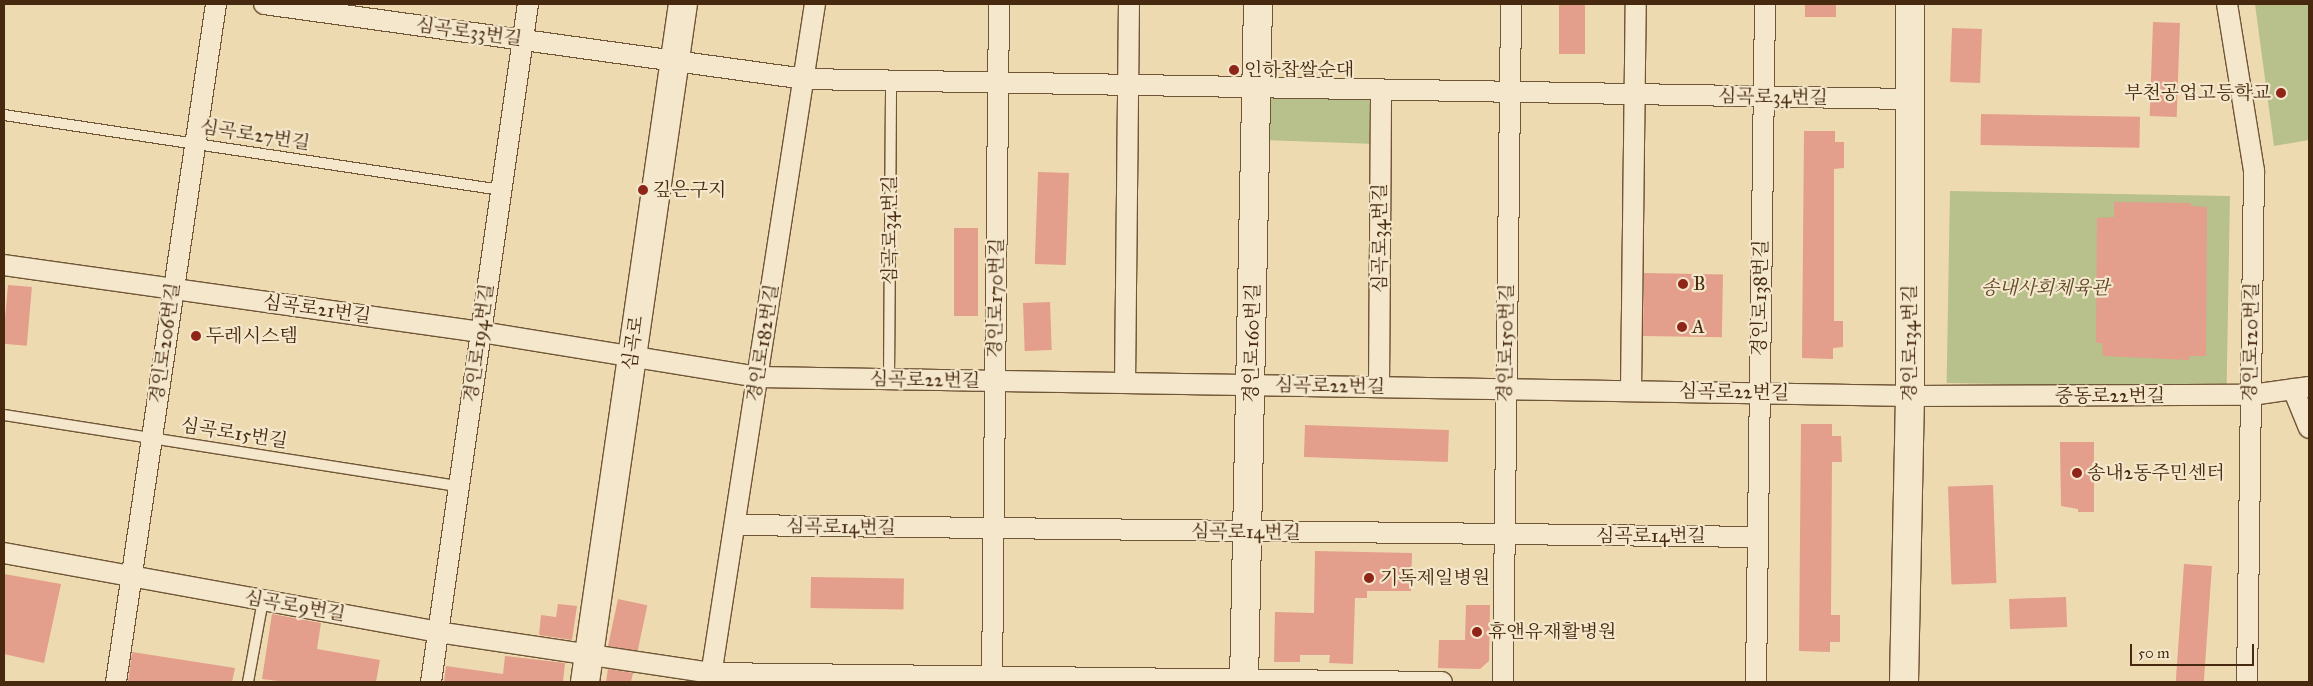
<!DOCTYPE html>
<meta charset="utf-8">
<style>
body{margin:0}
#map{position:relative;width:2313px;height:686px;overflow:hidden;background:#eedab0;font-family:"IM FELL Great Primer","Noto Serif KR",serif}
div>[style]{position:absolute}
.green>*{inset:0;background:#b8c08b;transform-origin:0 0}
.building>*{inset:0;background:#e39e8c;transform-origin:0 0}
.roads{filter:drop-shadow(1px 0 #705536) drop-shadow(-1px 0 #705536) drop-shadow(0 1px #705536) drop-shadow(0 -1px #705536)}
.lane>*{height:10px;margin:-5px;padding:0 5px;transform-origin:5px;border-radius:5px;background:#f4e7cc}
.street>*{height:20px;margin:-10px;padding:0 10px;transform-origin:10px;border-radius:10px;background:#f4e7cc}
.secondary>*{height:28px;margin:-14px;padding:0 14px;transform-origin:14px;border-radius:14px;background:#f4e7cc}
.dots>*{width:14px;height:14px;translate:-50% -50%;box-sizing:border-box;border:2px solid #f4e7cc;border-radius:50%}
span{translate:-50% -50%;white-space:nowrap;text-align:center;line-height:1.15;-webkit-text-stroke:4.5px #f4e7cc;paint-order:stroke}
.street-label{font-size:19px;color:#46290e}
.poi-label{font-size:19px;color:#46290e}
.left{translate:0 -50%;text-align:left}
.right{translate:-100% -50%;text-align:right}
.park-label{font-size:19px;color:#5d4727;font-style:italic}
.frame{position:absolute;inset:0;border:5px solid #46290e;pointer-events:none}
.scale{position:absolute;left:2130px;top:644px;width:124px;height:22px;box-sizing:border-box;border:2px solid #46290e;border-top:0;padding-left:6px;font-size:15px;line-height:18px;white-space:nowrap;color:#46290e;-webkit-text-stroke:4px #f4e7cc;paint-order:stroke}
</style>
<div id="map">
<div class="green">
<div style="clip-path:polygon(2255px 4px,2309px 4px,2309px 140px,2274px 146px)"></div>
<div style="left:1264px;top:93px;width:113px;height:47px;rotate:2deg"></div>
<div style="left:1950px;top:191px;width:280px;height:192px;rotate:1deg"></div>
</div>
<div class="building">
<div style="left:1559px;top:4px;width:26px;height:50px"></div>
<div style="left:1805px;top:4px;width:31px;height:13px"></div>
<div style="left:2153px;top:22px;width:27px;height:94px;rotate:2deg"></div>
<div style="left:1952px;top:28px;width:30px;height:54px;rotate:2deg"></div>
<div style="left:1981px;top:114px;width:159px;height:31px;rotate:1deg"></div>
<div style="clip-path:polygon(1804px 131px,1835px 131px,1835px 142px,1844px 142px,1844px 168px,1834px 169px,1834px 321px,1843px 321px,1843px 347px,1833px 348px,1833px 359px,1802px 358px)"></div>
<div style="left:1038px;top:172px;width:31px;height:92px;rotate:2deg"></div>
<div style="clip-path:polygon(2114px 202px,2191px 203px,2191px 206px,2207px 207px,2206px 356px,2189px 356px,2189px 360px,2103px 356px,2102px 343px,2096px 343px,2097px 218px,2114px 217px)"></div>
<div style="left:954px;top:228px;width:24px;height:88px"></div>
<div style="left:1644px;top:273px;width:79px;height:63px;rotate:1deg"></div>
<div style="left:8px;top:285px;width:24px;height:59px;rotate:5deg"></div>
<div style="left:1050px;top:302px;width:48px;height:27px;rotate:88deg"></div>
<div style="clip-path:polygon(1801px 424px,1832px 424px,1832px 436px,1841px 436px,1842px 462px,1832px 462px,1831px 615px,1840px 615px,1840px 642px,1830px 642px,1830px 652px,1799px 651px)"></div>
<div style="left:1305px;top:425px;width:144px;height:32px;rotate:2deg"></div>
<div style="clip-path:polygon(2060px 442px,2094px 442px,2094px 512px,2078px 512px,2078px 509px,2061px 506px)"></div>
<div style="left:1993px;top:485px;width:98px;height:45px;rotate:88deg"></div>
<div style="clip-path:polygon(1315px 551px,1412px 553px,1411px 591px,1367px 591px,1367px 598px,1355px 598px,1353px 664px,1329px 663px,1330px 655px,1300px 655px,1300px 662px,1274px 662px,1275px 612px,1314px 613px)"></div>
<div style="left:2184px;top:564px;width:28px;height:118px;rotate:4deg"></div>
<div style="clip-path:polygon(4px 574px,61px 584px,44px 663px,4px 654px)"></div>
<div style="left:811px;top:577px;width:93px;height:31px;rotate:1deg"></div>
<div style="left:2066px;top:597px;width:30px;height:57px;rotate:88deg"></div>
<div style="left:618px;top:599px;width:30px;height:48px;rotate:12deg"></div>
<div style="clip-path:polygon(558px 604px,577px 606px,572px 640px,539px 635px,541px 615px,556px 617px)"></div>
<div style="clip-path:polygon(1466px 605px,1490px 605px,1489px 661px,1480px 669px,1438px 668px,1439px 640px,1465px 640px)"></div>
<div style="clip-path:polygon(272px 614px,321px 623px,317px 649px,380px 660px,376px 682px,286px 682px,262px 679px)"></div>
<div style="clip-path:polygon(132px 652px,235px 668px,232px 682px,128px 682px)"></div>
<div style="clip-path:polygon(505px 656px,565px 663px,563px 682px,444px 682px,446px 666px,503px 674px)"></div>
<div style="clip-path:polygon(608px 669px,633px 673px,631px 682px,606px 682px)"></div>
</div>
<div class="roads">
<div class="lane">
<div style="left:4px;top:115px;width:503px;rotate:8.58deg"></div>
<div style="left:889px;top:379px;width:298px;rotate:-89.6deg"></div>
<div style="left:4px;top:415px;width:460px;rotate:8.9deg"></div>
<div style="left:248px;top:682px;width:83px;rotate:-79.6deg"></div>
</div>
<div class="street">
<div style="left:264px;top:4px;width:546px;rotate:7.89deg"></div>
<div style="left:805px;top:79px;width:1105px;rotate:1.04deg"></div>
<div style="left:2227px;top:4px;width:169px;rotate:80.8deg"></div>
<div style="left:2254px;top:171px;width:511px;rotate:90.78deg"></div>
<div style="left:4px;top:265px;width:482px;rotate:8deg"></div>
<div style="left:481px;top:332px;width:281px;rotate:9.2deg"></div>
<div style="left:758px;top:377px;width:1152px;rotate:0.94deg"></div>
<div style="left:1910px;top:396px;width:341px;rotate:-0.2deg"></div>
<div style="left:2251px;top:395px;width:59px;rotate:-7.9deg"></div>
<div style="left:1125px;top:383px;width:379px;rotate:-89.4deg"></div>
<div style="left:1379px;top:386px;width:295px;rotate:-89.6deg"></div>
<div style="left:2293px;top:389px;width:42px;rotate:67.7deg"></div>
<div style="left:1631px;top:390px;width:386px;rotate:-89.3deg"></div>
<div style="left:735px;top:525px;width:1022px;rotate:0.67deg"></div>
<div style="left:4px;top:553px;width:441px;rotate:10.3deg"></div>
<div style="left:438px;top:632px;width:276px;rotate:8.5deg"></div>
<div style="left:711px;top:673px;width:731px;rotate:0.71deg"></div>
<div style="left:116px;top:682px;width:685px;rotate:-81.61deg"></div>
<div style="left:431px;top:682px;width:685px;rotate:-81.86deg"></div>
<div style="left:710px;top:682px;width:686px;rotate:-81.2deg"></div>
<div style="left:992px;top:682px;width:678px;rotate:-89.41deg"></div>
<div style="left:1503px;top:682px;width:678px;rotate:-89.32deg"></div>
<div style="left:1756px;top:682px;width:678px;rotate:-89.24deg"></div>
</div>
<div class="secondary">
<div style="left:585px;top:682px;width:685px;rotate:-81.78deg"></div>
<div style="left:1244px;top:682px;width:678px;rotate:-88.82deg"></div>
<div style="left:1904px;top:682px;width:286px;rotate:-88.8deg"></div>
<div style="left:1910px;top:396px;width:392px;rotate:-90deg"></div>
</div>
</div>
<div class="dots">
<div style="left:1234px;top:70px;background:#8f2418"></div>
<div style="left:2281px;top:93px;background:#8f2418"></div>
<div style="left:643px;top:190px;background:#8f2418"></div>
<div style="left:1683px;top:284px;background:#8f2418"></div>
<div style="left:1682px;top:327px;background:#8f2418"></div>
<div style="left:196px;top:336px;background:#8f2418"></div>
<div style="left:2077px;top:473px;background:#8f2418"></div>
<div style="left:1369px;top:578px;background:#8f2418"></div>
<div style="left:1477px;top:632px;background:#8f2418"></div>
</div>
<div class="street-label">
<span style="left:469px;top:32px;rotate:8deg">심곡로33번길</span>
<span style="left:1773px;top:97px;rotate:1deg">심곡로34번길</span>
<span style="left:255px;top:135px;rotate:9deg">심곡로27번길</span>
<span style="left:890px;top:230px;rotate:-90deg">심곡로34번길</span>
<span style="left:1380px;top:238px;rotate:-90deg">심곡로34번길</span>
<span style="left:996px;top:298px;rotate:-89deg">경인로170번길</span>
<span style="left:1760px;top:298px;rotate:-89deg">경인로138번길</span>
<span style="left:317px;top:309px;rotate:8deg">심곡로21번길</span>
<span style="left:2251px;top:342px;rotate:-89deg">경인로120번길</span>
<span style="left:165px;top:343px;rotate:-82deg">경인로206번길</span>
<span style="left:479px;top:343px;rotate:-82deg">경인로194번길</span>
<span style="left:633px;top:343px;rotate:-82deg">심곡로</span>
<span style="left:763px;top:343px;rotate:-81deg">경인로182번길</span>
<span style="left:1252px;top:343px;rotate:-89deg">경인로160번길</span>
<span style="left:1506px;top:343px;rotate:-89deg">경인로150번길</span>
<span style="left:1910px;top:343px;rotate:-90deg">경인로134번길</span>
<span style="left:925px;top:380px;rotate:1deg">심곡로22번길</span>
<span style="left:1330px;top:386px;rotate:1deg">심곡로22번길</span>
<span style="left:1734px;top:392px;rotate:1deg">심곡로22번길</span>
<span style="left:2110px;top:396px">중동로22번길</span>
<span style="left:234px;top:433px;rotate:9deg">심곡로15번길</span>
<span style="left:841px;top:527px;rotate:1deg">심곡로14번길</span>
<span style="left:1246px;top:532px;rotate:1deg">심곡로14번길</span>
<span style="left:1651px;top:536px">심곡로14번길</span>
<span style="left:295px;top:606px;rotate:10deg">심곡로9번길</span>
</div>
<div class="poi-label">
<span class="left" style="left:1244px;top:70px">인하찹쌀순대</span>
<span class="right" style="left:2271px;top:93px">부천공업고등학교</span>
<span class="left" style="left:653px;top:190px">깊은구지</span>
<span class="left" style="left:1693px;top:284px">B</span>
<span class="left" style="left:1692px;top:327px">A</span>
<span class="left" style="left:206px;top:336px">두레시스템</span>
<span class="left" style="left:2087px;top:473px">송내2동주민센터</span>
<span class="left" style="left:1380px;top:578px">기독제일병원</span>
<span class="left" style="left:1488px;top:632px">휴앤유재활병원</span>
</div>
<div class="park-label">
<span style="left:2045px;top:288px">송내사회체육관</span>
</div>
<div class="frame"></div>
<div class="scale">50 m</div>
</div>
